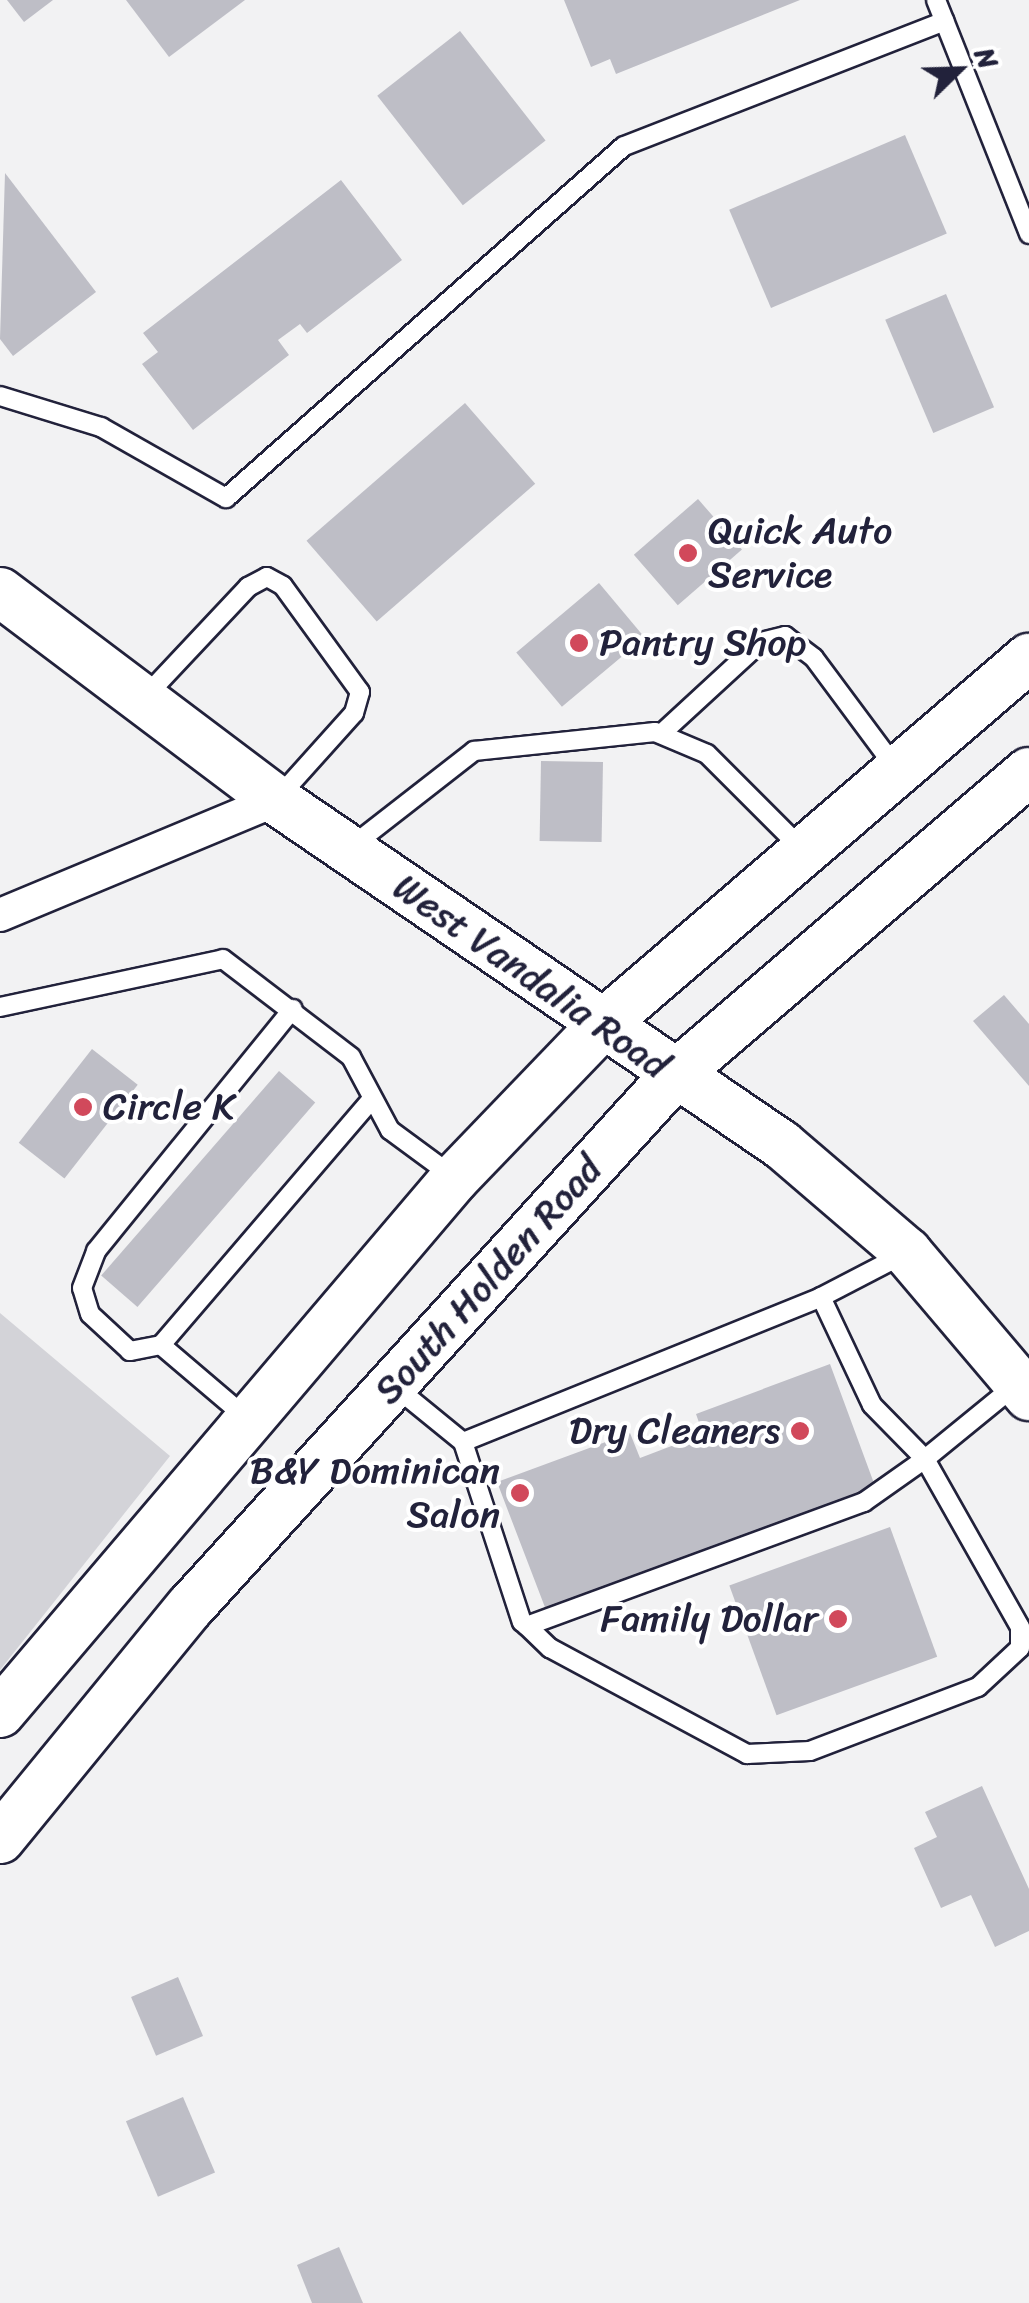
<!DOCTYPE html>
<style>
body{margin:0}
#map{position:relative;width:1029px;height:2303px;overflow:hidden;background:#f2f2f3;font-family:Sriracha,sans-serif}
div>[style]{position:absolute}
.green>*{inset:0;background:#d3d3d8}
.building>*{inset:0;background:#bebec6;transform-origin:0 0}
.roads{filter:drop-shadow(2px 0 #22223b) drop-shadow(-2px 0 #22223b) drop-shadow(0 2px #22223b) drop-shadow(0 -2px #22223b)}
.service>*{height:18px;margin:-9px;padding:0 9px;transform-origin:9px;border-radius:9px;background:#fff}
.minor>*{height:32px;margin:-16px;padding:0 16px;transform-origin:16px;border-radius:16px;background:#fff}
.secondary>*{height:48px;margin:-24px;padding:0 24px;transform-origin:24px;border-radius:24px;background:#fff}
.dots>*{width:28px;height:28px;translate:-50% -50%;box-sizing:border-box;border:5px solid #fff;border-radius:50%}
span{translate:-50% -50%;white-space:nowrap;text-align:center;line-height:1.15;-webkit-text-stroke:8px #fff;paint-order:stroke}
.poi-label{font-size:38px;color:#22223b}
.left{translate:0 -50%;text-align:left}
.right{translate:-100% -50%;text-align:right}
.street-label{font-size:38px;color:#22223b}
.north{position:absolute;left:909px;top:20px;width:100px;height:100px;-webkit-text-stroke:8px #fff;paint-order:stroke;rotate:67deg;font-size:28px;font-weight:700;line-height:40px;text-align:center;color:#22223b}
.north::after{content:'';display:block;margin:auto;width:35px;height:45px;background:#22223b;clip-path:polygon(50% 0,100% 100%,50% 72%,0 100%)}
</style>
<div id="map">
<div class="green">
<div style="clip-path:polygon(0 1313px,170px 1456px,0 1670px)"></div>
</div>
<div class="building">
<div style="clip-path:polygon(7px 0,53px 0,24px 22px)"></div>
<div style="clip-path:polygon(126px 0,245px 0,169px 57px)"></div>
<div style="clip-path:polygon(564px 0,800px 0,616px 74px,610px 59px,591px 67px)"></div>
<div style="left:460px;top:31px;width:139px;height:105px;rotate:52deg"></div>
<div style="left:905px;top:135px;width:107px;height:191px;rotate:67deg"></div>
<div style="clip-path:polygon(5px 173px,96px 292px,13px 356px,0 339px)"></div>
<div style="clip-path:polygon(341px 180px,402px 260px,307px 333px,300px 324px,278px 340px,289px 355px,193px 430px,142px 364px,158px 352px,143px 333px)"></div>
<div style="left:946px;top:294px;width:123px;height:66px;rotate:67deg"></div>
<div style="left:465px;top:403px;width:107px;height:210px;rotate:49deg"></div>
<div style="left:698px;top:499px;width:67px;height:85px;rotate:49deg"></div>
<div style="left:599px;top:583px;width:71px;height:108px;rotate:50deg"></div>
<div style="left:541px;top:761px;width:62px;height:80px;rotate:1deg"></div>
<div style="clip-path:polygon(1004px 995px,1029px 1024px,1029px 1086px,973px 1021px)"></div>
<div style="left:92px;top:1049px;width:58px;height:119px;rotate:38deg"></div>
<div style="left:279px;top:1071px;width:48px;height:271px;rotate:41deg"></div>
<div style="clip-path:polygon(830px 1364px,875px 1486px,546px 1610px,497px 1482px,630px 1433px,640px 1458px,703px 1434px,696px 1414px)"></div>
<div style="left:890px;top:1527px;width:138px;height:171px;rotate:70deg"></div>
<div style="clip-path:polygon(982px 1786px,1029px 1889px,1029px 1931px,995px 1947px,971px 1895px,941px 1908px,914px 1848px,937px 1837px,925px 1812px)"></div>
<div style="left:178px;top:1977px;width:64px;height:51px;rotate:67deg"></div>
<div style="left:183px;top:2097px;width:82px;height:62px;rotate:67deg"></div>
<div style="clip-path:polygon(339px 2247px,363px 2303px,312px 2303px,297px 2265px)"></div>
</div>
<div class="roads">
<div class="service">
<div style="left:936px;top:0;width:252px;rotate:68.3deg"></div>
<div style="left:0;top:396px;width:106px;rotate:17.1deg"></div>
<div style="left:101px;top:427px;width:144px;rotate:29.6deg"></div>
<div style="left:226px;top:498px;width:531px;rotate:-41.49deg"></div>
<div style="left:624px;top:146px;width:344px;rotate:-21.3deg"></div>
<div style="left:143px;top:699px;width:154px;rotate:-46.8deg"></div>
<div style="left:248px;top:587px;width:21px;rotate:-28deg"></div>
<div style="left:267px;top:577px;width:18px;rotate:29deg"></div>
<div style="left:283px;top:586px;width:131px;rotate:54deg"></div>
<div style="left:360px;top:692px;width:22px;rotate:106deg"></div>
<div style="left:354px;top:713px;width:117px;rotate:131.9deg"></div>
<div style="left:661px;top:734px;width:136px;rotate:-42.6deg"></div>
<div style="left:761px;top:642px;width:25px;rotate:-14deg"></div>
<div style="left:785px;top:636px;width:36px;rotate:37deg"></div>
<div style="left:814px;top:658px;width:136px;rotate:53.4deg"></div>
<div style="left:352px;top:846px;width:155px;rotate:-37.9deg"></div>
<div style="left:474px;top:751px;width:182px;rotate:-6deg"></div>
<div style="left:655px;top:732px;width:56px;rotate:22.9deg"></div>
<div style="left:707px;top:754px;width:133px;rotate:45deg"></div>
<div style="left:0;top:1007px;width:228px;rotate:-12.1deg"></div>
<div style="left:223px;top:959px;width:161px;rotate:37.4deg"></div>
<div style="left:351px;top:1057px;width:83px;rotate:61.9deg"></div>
<div style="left:390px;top:1130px;width:81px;rotate:36.4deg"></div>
<div style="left:821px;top:1297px;width:119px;rotate:64.7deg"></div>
<div style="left:872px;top:1405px;width:76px;rotate:45.5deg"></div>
<div style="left:925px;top:1459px;width:119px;rotate:-39.2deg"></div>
<div style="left:161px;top:1345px;width:321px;rotate:-49.4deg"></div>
<div style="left:393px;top:1385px;width:90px;rotate:39.2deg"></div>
<div style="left:463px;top:1442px;width:386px;rotate:-22deg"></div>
<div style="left:821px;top:1297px;width:91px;rotate:-27.4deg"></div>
<div style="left:249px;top:1420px;width:116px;rotate:-139.6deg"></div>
<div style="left:161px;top:1345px;width:32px;rotate:169deg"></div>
<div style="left:130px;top:1351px;width:54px;rotate:-137.2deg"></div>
<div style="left:90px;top:1314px;width:27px;rotate:-107deg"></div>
<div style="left:82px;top:1288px;width:40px;rotate:-69deg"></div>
<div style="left:96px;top:1251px;width:312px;rotate:-50.9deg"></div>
<div style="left:463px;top:1442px;width:189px;rotate:71.9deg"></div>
<div style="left:522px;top:1622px;width:6px;rotate:39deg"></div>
<div style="left:527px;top:1626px;width:32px;rotate:44deg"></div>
<div style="left:550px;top:1648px;width:224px;rotate:28.3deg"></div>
<div style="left:747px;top:1754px;width:63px;rotate:-2.7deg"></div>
<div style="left:810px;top:1751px;width:180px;rotate:-20.9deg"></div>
<div style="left:978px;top:1687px;width:57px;rotate:-42.9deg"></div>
<div style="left:1020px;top:1648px;width:21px;rotate:-90deg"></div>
<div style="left:1020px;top:1627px;width:193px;rotate:-119.5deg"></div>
<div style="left:925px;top:1459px;width:75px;rotate:144.8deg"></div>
<div style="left:864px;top:1502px;width:359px;rotate:159.8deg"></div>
</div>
<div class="minor">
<div style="left:0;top:915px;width:299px;rotate:-22.6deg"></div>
</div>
<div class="secondary">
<div style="left:0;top:592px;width:346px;rotate:37deg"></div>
<div style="left:276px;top:800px;width:612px;rotate:34.29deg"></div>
<div style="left:782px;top:1145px;width:165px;rotate:40.6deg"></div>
<div style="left:907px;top:1252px;width:189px;rotate:49.7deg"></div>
<div style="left:0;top:1713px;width:702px;rotate:-49.62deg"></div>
<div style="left:455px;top:1178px;width:214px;rotate:-46.1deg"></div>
<div style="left:603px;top:1024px;width:562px;rotate:-40.67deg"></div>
<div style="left:0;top:1839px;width:301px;rotate:-50.7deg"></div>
<div style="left:191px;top:1606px;width:717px;rotate:-47.66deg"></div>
<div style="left:674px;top:1076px;width:467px;rotate:-40.6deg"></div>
</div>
</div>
<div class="dots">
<div style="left:688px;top:553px;background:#d1495b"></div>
<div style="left:579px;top:643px;background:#d1495b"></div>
<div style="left:83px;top:1107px;background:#d1495b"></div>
<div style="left:800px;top:1431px;background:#d1495b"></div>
<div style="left:520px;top:1493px;background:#d1495b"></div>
<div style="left:838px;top:1619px;background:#d1495b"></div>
</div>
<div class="poi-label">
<span class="left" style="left:708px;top:553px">Quick Auto<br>Service</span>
<span class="left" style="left:599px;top:643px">Pantry Shop</span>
<span class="left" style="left:103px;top:1107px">Circle K</span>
<span class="right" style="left:780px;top:1431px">Dry Cleaners</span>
<span class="right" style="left:500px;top:1493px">B&amp;Y Dominican<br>Salon</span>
<span class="right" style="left:818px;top:1619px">Family Dollar</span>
</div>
<div class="street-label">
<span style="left:531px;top:976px;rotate:35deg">West Vandalia Road</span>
<span style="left:488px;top:1280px;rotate:-48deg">South Holden Road</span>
</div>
<div class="north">N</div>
</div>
